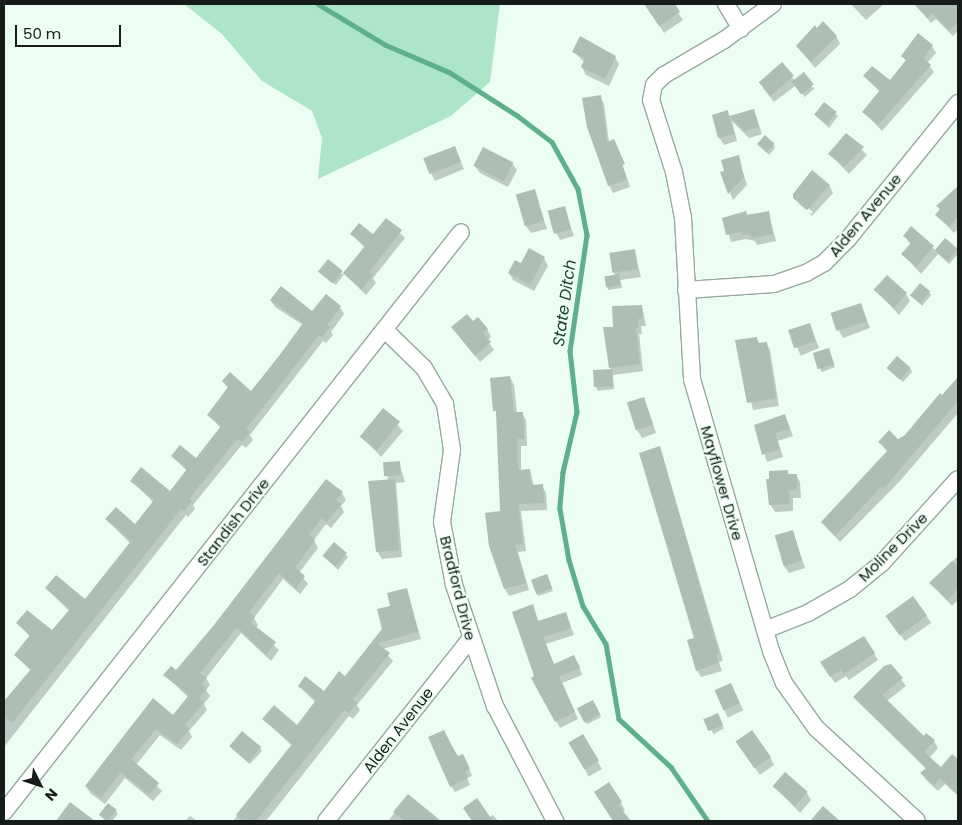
<!DOCTYPE html>
<style>
body{margin:0}
#map{position:relative;width:962px;height:825px;overflow:hidden;background:#ecfef4;font-family:Poppins,sans-serif}
div>[style]{position:absolute}
.green>*{inset:0;background:#ace5c8}
.shadow>*{inset:0;background:#0003;transform-origin:0 0}
.stream>*{height:4.5px;margin:-2.25px;padding:0 2.25px;transform-origin:2.25px;border-radius:2.25px;background:#5eb08a}
.building>*{inset:0;background:#adbeb5;transform-origin:0 0}
.roads{filter:drop-shadow(1px 0 #97a89f) drop-shadow(-1px 0 #97a89f) drop-shadow(0 1px #97a89f) drop-shadow(0 -1px #97a89f)}
.minor>*{height:16px;margin:-8px;padding:0 8px;transform-origin:8px;border-radius:8px;background:#fff}
span{translate:-50% -50%;white-space:nowrap;text-align:center;line-height:1.15;-webkit-text-stroke:4px #ecfef4;paint-order:stroke}
.street-label{font-size:15px;color:#161c19}
.water-label{font-size:16px;color:#1d4231;font-style:italic}
.frame{position:absolute;inset:0;border:5px solid #161c19;pointer-events:none}
.north{position:absolute;left:15px;top:760px;width:50px;height:50px;-webkit-text-stroke:4px #ecfef4;paint-order:stroke;rotate:131deg;font-size:14px;font-weight:700;line-height:20px;text-align:center;color:#161c19}
.north::after{content:'';display:block;margin:auto;width:18px;height:22px;background:#161c19;clip-path:polygon(50% 0,100% 100%,50% 72%,0 100%)}
.scale{position:absolute;left:15px;top:25px;width:106px;height:22px;box-sizing:border-box;border:2px solid #161c19;border-top:0;padding-left:6px;font-size:15px;line-height:18px;white-space:nowrap;color:#161c19;-webkit-text-stroke:4px #ecfef4;paint-order:stroke}
</style>
<div id="map">
<div class="green">
<div style="clip-path:polygon(184px 4px,500px 4px,490px 82px,451px 116px,318px 179px,322px 138px,312px 111px,262px 81px,222px 34px)"></div>
</div>
<div class="shadow">
<div style="clip-path:polygon(651px 4px,672px 4px,683px 20px,664px 33px,647px 6px)"></div>
<div style="clip-path:polygon(851px 4px,883px 4px,883px 5px,866px 20px)"></div>
<div style="clip-path:polygon(922px 4px,938px 7px,941px 4px,958px 4px,958px 31px,953px 36px,936px 19px,931px 23px,918px 7px)"></div>
<div style="clip-path:polygon(836px 36px,840px 44px,815px 68px,797px 46px)"></div>
<div style="clip-path:polygon(932px 46px,936px 53px,927px 63px,934px 72px,882px 131px,864px 112px,880px 92px,865px 77px,890px 82px,906px 62px,903px 56px)"></div>
<div style="clip-path:polygon(574px 52px,615px 57px,619px 64px,609px 86px,586px 75px,582px 67px,584px 62px)"></div>
<div style="clip-path:polygon(782px 63px,795px 81px,815px 88px,805px 97px,795px 86px,774px 102px,763px 88px)"></div>
<div style="clip-path:polygon(600px 97px,604px 104px,609px 142px,617px 148px,630px 187px,613px 193px,609px 185px)"></div>
<div style="clip-path:polygon(825px 103px,838px 116px,829px 128px,815px 115px)"></div>
<div style="clip-path:polygon(754px 110px,762px 134px,749px 138px,732px 121px,737px 141px,724px 145px,719px 137px,727px 112px,730px 117px)"></div>
<div style="clip-path:polygon(846px 134px,867px 155px,849px 174px,830px 154px)"></div>
<div style="clip-path:polygon(774px 145px,775px 148px,769px 155px,761px 147px)"></div>
<div style="clip-path:polygon(454px 148px,464px 169px,435px 181px,431px 173px)"></div>
<div style="clip-path:polygon(738px 157px,747px 185px,733px 200px,722px 173px)"></div>
<div style="clip-path:polygon(512px 163px,517px 170px,508px 187px,480px 173px,475px 166px)"></div>
<div style="clip-path:polygon(evenodd,829px 185px,833px 193px,812px 216px,795px 198px,829px 185px,799px 201px,813px 212px,811px 214px,799px 204px,799px 201px)"></div>
<div style="clip-path:polygon(958px 188px,958px 229px,954px 233px,937px 215px,941px 210px,938px 206px,945px 198px,948px 200px)"></div>
<div style="clip-path:polygon(534px 191px,547px 229px,531px 233px,526px 226px)"></div>
<div style="clip-path:polygon(564px 207px,574px 236px,560px 240px,556px 233px)"></div>
<div style="clip-path:polygon(768px 212px,776px 241px,757px 245px,755px 241px,746px 239px,731px 242px,724px 218px)"></div>
<div style="clip-path:polygon(386px 219px,405px 238px,373px 278px,376px 283px,366px 295px,344px 274px,336px 285px,322px 275px,320px 272px,344px 274px,365px 248px,352px 234px,373px 236px)"></div>
<div style="clip-path:polygon(911px 228px,935px 250px,957px 250px,958px 254px,949px 264px,938px 254px,921px 274px,903px 254px,911px 245px,905px 236px)"></div>
<div style="clip-path:polygon(634px 250px,641px 277px,620px 280px,622px 288px,608px 290px,605px 277px,615px 275px,614px 273px)"></div>
<div style="clip-path:polygon(544px 258px,548px 266px,534px 291px,513px 280px,509px 273px)"></div>
<div style="clip-path:polygon(878px 292px,906px 294px,910px 301px,899px 315px)"></div>
<div style="clip-path:polygon(929px 292px,931px 295px,922px 306px,911px 295px)"></div>
<div style="clip-path:polygon(271px 301px,312px 312px,340px 307px,344px 314px,331px 332px,333px 335px,326px 343px,323px 341px,250px 435px,253px 440px,246px 448px,242px 445px,236px 452px,193px 505px,195px 509px,188px 517px,186px 515px,4px 747px,4px 704px,31px 671px,15px 655px,30px 637px,18px 623px,52px 632px,69px 611px,46px 588px,85px 601px,130px 543px,107px 520px,136px 526px,154px 503px,132px 481px,171px 493px,187px 471px,172px 456px,196px 460px,221px 428px,208px 415px,229px 389px,223px 381px,251px 393px,303px 325px,275px 307px)"></div>
<div style="clip-path:polygon(861px 304px,870px 328px,843px 338px,839px 331px)"></div>
<div style="clip-path:polygon(642px 306px,646px 326px,641px 326px,642px 334px,639px 334px,643px 371px,613px 375px,614px 389px,598px 391px,596px 388px,611px 370px,605px 328px,614px 328px)"></div>
<div style="clip-path:polygon(472px 323px,487px 329px,491px 337px,487px 340px,494px 350px,480px 362px,452px 327px)"></div>
<div style="left:809px;top:324px;width:26px;height:20px;rotate:67deg"></div>
<div style="clip-path:polygon(756px 338px,760px 344px,766px 343px,770px 350px,779px 406px,753px 410px,737px 341px)"></div>
<div style="clip-path:polygon(830px 353px,835px 367px,822px 372px,820px 369px)"></div>
<div style="clip-path:polygon(888px 368px,910px 368px,912px 372px,903px 382px)"></div>
<div style="clip-path:polygon(510px 377px,514px 385px,517px 413px,522px 413px,526px 420px,527px 446px,521px 446px,521px 471px,530px 471px,534px 486px,542px 486px,546px 493px,547px 510px,521px 511px,526px 551px,518px 552px,529px 590px,509px 596px,505px 589px,497px 416px,491px 379px)"></div>
<div style="clip-path:polygon(958px 379px,958px 413px,900px 481px,840px 542px,822px 522px,887px 452px,880px 442px,898px 440px,906px 436px)"></div>
<div style="clip-path:polygon(644px 398px,656px 433px,642px 438px,637px 430px)"></div>
<div style="clip-path:polygon(383px 410px,403px 431px,381px 457px,361px 436px)"></div>
<div style="clip-path:polygon(785px 416px,793px 436px,778px 441px,783px 457px,767px 462px,755px 425px)"></div>
<div style="clip-path:polygon(660px 448px,723px 661px,719px 662px,722px 671px,701px 677px,697px 670px,696px 639px)"></div>
<div style="clip-path:polygon(399px 463px,405px 482px,396px 483px,402px 557px,382px 559px,377px 551px,388px 480px,385px 464px)"></div>
<div style="clip-path:polygon(796px 475px,800px 482px,801px 498px,793px 498px,793px 511px,775px 512px,770px 504px)"></div>
<div style="clip-path:polygon(342px 493px,346px 500px,341px 506px,344px 512px,331px 528px,326px 524px,314px 540px,318px 548px,299px 573px,308px 584px,300px 594px,283px 579px,254px 618px,258px 625px,256px 628px,279px 650px,271px 661px,241px 633px,206px 678px,210px 685px,206px 690px,210px 696px,204px 704px,207px 710px,189px 731px,192px 737px,181px 750px,160px 735px,136px 765px,162px 791px,153px 801px,125px 778px,105px 804px,90px 793px,86px 786px,153px 700px,174px 716px,189px 698px,165px 675px,176px 672px)"></div>
<div style="clip-path:polygon(793px 532px,805px 568px,789px 573px,784px 566px)"></div>
<div style="clip-path:polygon(334px 544px,348px 557px,338px 570px,324px 556px)"></div>
<div style="clip-path:polygon(958px 556px,958px 600px,952px 606px,930px 583px)"></div>
<div style="clip-path:polygon(547px 575px,553px 591px,538px 596px,536px 592px)"></div>
<div style="clip-path:polygon(407px 590px,421px 639px,382px 649px,393px 661px,357px 705px,360px 710px,353px 719px,349px 716px,266px 821px,233px 821px,292px 746px,264px 719px,297px 726px,316px 703px,299px 686px,324px 692px,345px 678px,383px 629px,392px 607px)"></div>
<div style="clip-path:polygon(532px 606px,539px 622px,566px 613px,574px 635px,546px 644px,554px 665px,578px 663px,582px 675px,562px 683px,578px 719px,560px 728px,533px 678px,535px 677px)"></div>
<div style="clip-path:polygon(926px 615px,931px 623px,905px 641px,888px 618px)"></div>
<div style="clip-path:polygon(874px 653px,878px 660px,849px 680px,846px 676px,835px 683px,826px 670px)"></div>
<div style="clip-path:polygon(891px 665px,906px 686px,887px 701px,924px 738px,934px 741px,938px 748px,929px 758px,941px 769px,953px 756px,958px 761px,958px 796px,945px 784px,938px 791px,926px 780px,922px 774px,926px 769px,855px 697px)"></div>
<div style="left:731px;top:684px;width:29px;height:17px;rotate:65deg"></div>
<div style="left:593px;top:701px;width:18px;height:16px;rotate:63deg"></div>
<div style="left:717px;top:715px;width:15px;height:12px;rotate:62deg"></div>
<div style="left:583px;top:735px;width:39px;height:15px;rotate:61deg"></div>
<div style="clip-path:polygon(230px 746px,260px 748px,262px 751px,250px 764px)"></div>
<div style="clip-path:polygon(742px 749px,770px 757px,774px 765px,760px 775px)"></div>
<div style="clip-path:polygon(458px 757px,466px 761px,472px 776px,467px 778px,470px 785px,455px 792px,451px 786px)"></div>
<div style="clip-path:polygon(609px 784px,625px 810px,622px 812px,629px 821px,614px 821px,600px 800px)"></div>
<div style="clip-path:polygon(774px 786px,807px 793px,811px 800px,800px 813px)"></div>
<div style="clip-path:polygon(408px 796px,433px 816px,436px 821px,388px 821px)"></div>
<div style="clip-path:polygon(116px 811px,118px 814px,112px 821px,106px 821px,100px 815px)"></div>
<div style="clip-path:polygon(468px 815px,490px 817px,493px 815px,498px 821px,473px 821px)"></div>
<div style="clip-path:polygon(190px 816px,197px 821px,185px 821px)"></div>
</div>
<div class="stream">
<div style="left:318px;top:4px;width:79px;rotate:31.1deg"></div>
<div style="left:386px;top:45px;width:69px;rotate:23.2deg"></div>
<div style="left:449px;top:72px;width:82px;rotate:32.5deg"></div>
<div style="left:518px;top:116px;width:43px;rotate:37.4deg"></div>
<div style="left:552px;top:142px;width:54px;rotate:61deg"></div>
<div style="left:578px;top:189px;width:47px;rotate:78.9deg"></div>
<div style="left:587px;top:235px;width:117px;rotate:98.3deg"></div>
<div style="left:570px;top:351px;width:61px;rotate:83.5deg"></div>
<div style="left:577px;top:412px;width:62px;rotate:103.1deg"></div>
<div style="left:563px;top:472px;width:37px;rotate:95deg"></div>
<div style="left:560px;top:509px;width:52px;rotate:80deg"></div>
<div style="left:569px;top:560px;width:48px;rotate:73.1deg"></div>
<div style="left:583px;top:606px;width:44px;rotate:58.8deg"></div>
<div style="left:606px;top:644px;width:76px;rotate:80.2deg"></div>
<div style="left:619px;top:719px;width:71px;rotate:42.7deg"></div>
<div style="left:671px;top:767px;width:65px;rotate:55.6deg"></div>
</div>
<div class="building">
<div style="clip-path:polygon(644px 4px,675px 4px,680px 12px,659px 26px)"></div>
<div style="clip-path:polygon(914px 4px,958px 4px,958px 22px,949px 31px,932px 13px,927px 18px)"></div>
<div style="clip-path:polygon(823px 21px,837px 36px,811px 62px,796px 46px,815px 25px,817px 28px)"></div>
<div style="clip-path:polygon(918px 33px,933px 45px,923px 58px,931px 65px,878px 125px,862px 112px,880px 90px,863px 76px,872px 66px,890px 80px,906px 60px,901px 56px)"></div>
<div style="clip-path:polygon(580px 36px,616px 56px,605px 79px,581px 67px,585px 58px,572px 52px)"></div>
<div style="left:782px;top:62px;width:18px;height:31px;rotate:49deg"></div>
<div style="left:804px;top:72px;width:16px;height:16px;rotate:52deg"></div>
<div style="clip-path:polygon(601px 95px,607px 142px,614px 139px,625px 164px,622px 165px,627px 180px,608px 186px,587px 127px,582px 98px)"></div>
<div style="left:824px;top:102px;width:16px;height:16px;rotate:38deg"></div>
<div style="clip-path:polygon(754px 109px,759px 127px,744px 131px,729px 116px,734px 134px,718px 138px,712px 115px,728px 110px,729px 116px)"></div>
<div style="clip-path:polygon(846px 133px,864px 147px,844px 167px,828px 154px)"></div>
<div style="left:765px;top:135px;width:13px;height:12px;rotate:42deg"></div>
<div style="left:455px;top:146px;width:17px;height:34px;rotate:69deg"></div>
<div style="left:483px;top:147px;width:34px;height:21px;rotate:27deg"></div>
<div style="clip-path:polygon(739px 155px,744px 177px,728px 194px,720px 172px,724px 171px,721px 160px)"></div>
<div style="clip-path:polygon(812px 170px,830px 185px,807px 210px,793px 198px,793px 194px)"></div>
<div style="clip-path:polygon(958px 186px,958px 216px,949px 227px,935px 215px,940px 209px,936px 206px)"></div>
<div style="left:535px;top:189px;width:33px;height:20px;rotate:74deg"></div>
<div style="left:565px;top:206px;width:24px;height:18px;rotate:75deg"></div>
<div style="clip-path:polygon(746px 211px,747px 215px,769px 211px,773px 234px,752px 238px,751px 234px,742px 235px,741px 232px,726px 235px,722px 218px)"></div>
<div style="clip-path:polygon(386px 218px,402px 230px,369px 272px,373px 275px,362px 289px,343px 273px,365px 246px,350px 234px,359px 223px,373px 234px)"></div>
<div style="clip-path:polygon(911px 226px,934px 246px,916px 267px,901px 254px,911px 243px,903px 236px)"></div>
<div style="left:945px;top:238px;width:17px;height:16px;rotate:40deg"></div>
<div style="clip-path:polygon(529px 248px,545px 257px,530px 285px,508px 273px,515px 260px,521px 263px)"></div>
<div style="left:635px;top:249px;width:20px;height:26px;rotate:81deg"></div>
<div style="left:328px;top:259px;width:19px;height:16px;rotate:39deg"></div>
<div style="left:619px;top:274px;width:11px;height:15px;rotate:80deg"></div>
<div style="left:887px;top:275px;width:27px;height:20px;rotate:42deg"></div>
<div style="left:920px;top:283px;width:13px;height:16px;rotate:39deg"></div>
<div style="clip-path:polygon(281px 286px,312px 311px,326px 294px,341px 306px,327px 325px,330px 327px,322px 337px,319px 335px,246px 429px,250px 432px,242px 442px,238px 439px,232px 445px,189px 499px,192px 501px,184px 511px,181px 509px,12px 723px,4px 717px,4px 701px,31px 669px,14px 655px,30px 635px,16px 623px,27px 610px,52px 630px,70px 609px,45px 588px,56px 575px,85px 599px,131px 541px,105px 519px,116px 507px,135px 524px,154px 500px,130px 481px,141px 467px,170px 491px,187px 469px,171px 456px,180px 445px,196px 458px,221px 426px,207px 415px,228px 387px,222px 381px,230px 372px,251px 391px,279px 356px,303px 323px,270px 300px)"></div>
<div style="left:861px;top:303px;width:19px;height:32px;rotate:72deg"></div>
<div style="clip-path:polygon(642px 305px,643px 319px,638px 319px,638px 328px,636px 328px,640px 364px,609px 368px,603px 327px,613px 327px,612px 306px)"></div>
<div style="clip-path:polygon(467px 314px,473px 321px,478px 317px,488px 329px,483px 333px,491px 342px,475px 356px,451px 327px)"></div>
<div style="left:810px;top:323px;width:19px;height:23px;rotate:72deg"></div>
<div style="clip-path:polygon(757px 337px,758px 343px,767px 342px,776px 398px,747px 403px,735px 340px)"></div>
<div style="left:829px;top:348px;width:17px;height:17px;rotate:73deg"></div>
<div style="left:897px;top:356px;width:18px;height:16px;rotate:41deg"></div>
<div style="left:612px;top:369px;width:17px;height:19px;rotate:87deg"></div>
<div style="clip-path:polygon(510px 376px,514px 412px,523px 412px,524px 439px,517px 439px,518px 470px,530px 469px,532px 485px,543px 484px,544px 503px,518px 504px,523px 544px,515px 545px,526px 583px,504px 589px,489px 546px,485px 513px,500px 511px,496px 411px,493px 411px,490px 378px)"></div>
<div style="clip-path:polygon(958px 377px,958px 401px,884px 488px,882px 486px,835px 536px,821px 522px,888px 450px,878px 442px,889px 430px,898px 439px,905px 435px,940px 393px,942px 395px)"></div>
<div style="left:644px;top:397px;width:29px;height:18px;rotate:72deg"></div>
<div style="left:383px;top:408px;width:22px;height:37px;rotate:39deg"></div>
<div style="clip-path:polygon(785px 414px,790px 429px,775px 433px,780px 449px,762px 455px,754px 425px)"></div>
<div style="clip-path:polygon(660px 446px,719px 653px,716px 654px,718px 663px,696px 671px,687px 640px,694px 638px,639px 453px)"></div>
<div style="left:400px;top:461px;width:14px;height:17px;rotate:86deg"></div>
<div style="clip-path:polygon(788px 470px,788px 474px,797px 474px,797px 490px,789px 491px,790px 504px,769px 505px,766px 479px,769px 479px,769px 471px)"></div>
<div style="clip-path:polygon(326px 479px,343px 492px,336px 500px,341px 504px,327px 522px,322px 518px,309px 535px,315px 540px,295px 568px,305px 576px,296px 588px,279px 573px,249px 612px,255px 617px,251px 623px,276px 642px,266px 655px,237px 627px,200px 673px,207px 678px,202px 684px,207px 689px,199px 698px,204px 702px,185px 725px,189px 729px,177px 744px,156px 729px,131px 759px,159px 783px,149px 795px,121px 772px,101px 798px,85px 786px,153px 698px,173px 715px,189px 695px,163px 675px,171px 666px,176px 670px,214px 625px)"></div>
<div style="clip-path:polygon(395px 479px,399px 550px,376px 552px,368px 481px)"></div>
<div style="left:793px;top:530px;width:32px;height:19px;rotate:74deg"></div>
<div style="left:334px;top:542px;width:17px;height:18px;rotate:40deg"></div>
<div style="clip-path:polygon(952px 561px,958px 567px,958px 588px,948px 600px,929px 583px)"></div>
<div style="left:547px;top:574px;width:15px;height:17px;rotate:70deg"></div>
<div style="clip-path:polygon(407px 588px,418px 632px,377px 643px,390px 653px,353px 699px,357px 703px,349px 713px,344px 710px,256px 821px,243px 821px,236px 815px,292px 744px,262px 719px,274px 705px,297px 725px,316px 700px,298px 686px,305px 676px,324px 691px,339px 671px,345px 676px,382px 629px,377px 609px,390px 606px,387px 593px)"></div>
<div style="left:913px;top:596px;width:24px;height:34px;rotate:54deg"></div>
<div style="clip-path:polygon(533px 604px,538px 621px,566px 612px,571px 628px,543px 637px,554px 664px,574px 655px,580px 668px,559px 676px,575px 712px,555px 722px,531px 678px,534px 676px,512px 612px)"></div>
<div style="clip-path:polygon(864px 636px,875px 653px,844px 674px,841px 670px,830px 677px,820px 662px)"></div>
<div style="clip-path:polygon(891px 664px,903px 678px,882px 695px,924px 736px,926px 733px,935px 740px,924px 752px,941px 767px,952px 754px,958px 759px,958px 794px,940px 778px,934px 785px,920px 773px,926px 768px,853px 697px,884px 666px)"></div>
<div style="left:731px;top:683px;width:22px;height:18px;rotate:66deg"></div>
<div style="left:593px;top:700px;width:16px;height:18px;rotate:63deg"></div>
<div style="left:718px;top:713px;width:13px;height:16px;rotate:67deg"></div>
<div style="clip-path:polygon(444px 730px,453px 748px,458px 756px,463px 754px,470px 769px,465px 771px,468px 778px,450px 787px,428px 737px)"></div>
<div style="left:752px;top:730px;width:33px;height:20px;rotate:55deg"></div>
<div style="left:242px;top:731px;width:25px;height:20px;rotate:40deg"></div>
<div style="left:583px;top:734px;width:31px;height:17px;rotate:59deg"></div>
<div style="left:785px;top:772px;width:30px;height:19px;rotate:41deg"></div>
<div style="clip-path:polygon(609px 782px,622px 802px,618px 805px,631px 821px,613px 821px,594px 792px)"></div>
<div style="clip-path:polygon(408px 794px,441px 821px,405px 821px,393px 812px)"></div>
<div style="clip-path:polygon(477px 798px,493px 821px,472px 821px,463px 808px)"></div>
<div style="clip-path:polygon(70px 802px,95px 821px,56px 821px)"></div>
<div style="left:108px;top:803px;width:11px;height:15px;rotate:38deg"></div>
<div style="clip-path:polygon(823px 806px,840px 821px,810px 821px)"></div>
</div>
<div class="roads">
<div class="minor">
<div style="left:726px;top:4px;width:29px;rotate:59deg"></div>
<div style="left:773px;top:4px;width:61px;rotate:143.7deg"></div>
<div style="left:724px;top:40px;width:69px;rotate:149.7deg"></div>
<div style="left:664px;top:75px;width:14px;rotate:135deg"></div>
<div style="left:654px;top:85px;width:15px;rotate:101deg"></div>
<div style="left:651px;top:100px;width:76px;rotate:72.3deg"></div>
<div style="left:674px;top:172px;width:47px;rotate:78.9deg"></div>
<div style="left:683px;top:218px;width:161px;rotate:86.8deg"></div>
<div style="left:692px;top:379px;width:283px;rotate:73.8deg"></div>
<div style="left:771px;top:651px;width:35px;rotate:68deg"></div>
<div style="left:784px;top:683px;width:55px;rotate:54.6deg"></div>
<div style="left:816px;top:728px;width:137px;rotate:42.6deg"></div>
<div style="left:686px;top:290px;width:88px;rotate:-3.9deg"></div>
<div style="left:774px;top:284px;width:34px;rotate:-19deg"></div>
<div style="left:806px;top:273px;width:21px;rotate:-29deg"></div>
<div style="left:824px;top:263px;width:34px;rotate:-45deg"></div>
<div style="left:848px;top:239px;width:175px;rotate:-51deg"></div>
<div style="left:385px;top:330px;width:54px;rotate:44.3deg"></div>
<div style="left:424px;top:368px;width:42px;rotate:59.7deg"></div>
<div style="left:445px;top:404px;width:47px;rotate:81.3deg"></div>
<div style="left:452px;top:450px;width:73px;rotate:97.9deg"></div>
<div style="left:442px;top:522px;width:64px;rotate:79.2deg"></div>
<div style="left:454px;top:585px;width:128px;rotate:71.3deg"></div>
<div style="left:495px;top:706px;width:130px;rotate:62.4deg"></div>
<div style="left:765px;top:630px;width:46px;rotate:-21.6deg"></div>
<div style="left:808px;top:613px;width:48px;rotate:-29.7deg"></div>
<div style="left:850px;top:589px;width:41px;rotate:-39.1deg"></div>
<div style="left:882px;top:563px;width:113px;rotate:-47.9deg"></div>
<div style="left:4px;top:812px;width:738px;rotate:-51.76deg"></div>
<div style="left:326px;top:821px;width:232px;rotate:-51.6deg"></div>
</div>
</div>
<div class="street-label">
<span style="left:865px;top:215px;rotate:-50deg">Alden Avenue</span>
<span style="left:722px;top:483px;rotate:74deg">Mayflower Drive</span>
<span style="left:233px;top:522px;rotate:-52deg">Standish Drive</span>
<span style="left:893px;top:547px;rotate:-45deg">Moline Drive</span>
<span style="left:458px;top:588px;rotate:76deg">Bradford Drive</span>
<span style="left:398px;top:730px;rotate:-52deg">Alden Avenue</span>
</div>
<div class="water-label">
<span style="left:565px;top:303px;rotate:-82deg">State Ditch</span>
</div>
<div class="frame"></div>
<div class="north">N</div>
<div class="scale">50 m</div>
</div>
